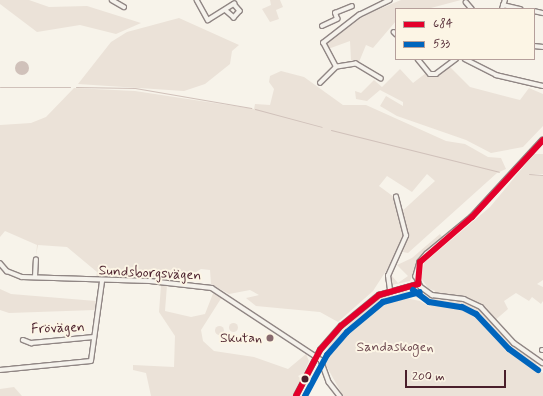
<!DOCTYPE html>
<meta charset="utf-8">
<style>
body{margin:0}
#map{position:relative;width:543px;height:396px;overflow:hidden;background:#f7f3ea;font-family:Mynerve,sans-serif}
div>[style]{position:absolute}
.green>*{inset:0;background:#ebe2d8}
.round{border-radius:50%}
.water>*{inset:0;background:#d0c1ba}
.stream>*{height:1px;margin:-0.5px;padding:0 0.5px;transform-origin:0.5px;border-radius:0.5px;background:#d0c1ba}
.roads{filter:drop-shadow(1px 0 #908684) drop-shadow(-1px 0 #908684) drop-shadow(0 1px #908684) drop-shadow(0 -1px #908684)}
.minor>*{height:3.5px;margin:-1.75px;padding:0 1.75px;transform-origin:1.75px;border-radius:1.75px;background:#f5f2ec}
.bus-1>*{height:6px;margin:-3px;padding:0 3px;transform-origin:3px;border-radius:3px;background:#e4002b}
.bus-2>*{height:6px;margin:-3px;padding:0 3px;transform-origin:3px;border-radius:3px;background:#0065bd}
.dots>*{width:11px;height:11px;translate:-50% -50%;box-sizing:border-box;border:2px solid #fcf5e5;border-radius:50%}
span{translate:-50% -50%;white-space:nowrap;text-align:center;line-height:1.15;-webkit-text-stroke:4px #fcf5e5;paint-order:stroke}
.street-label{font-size:14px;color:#4a1f2b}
.poi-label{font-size:14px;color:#4a1f2b}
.right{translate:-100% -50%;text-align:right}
.park-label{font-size:14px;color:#704c53}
.legend{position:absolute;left:395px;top:8px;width:140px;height:52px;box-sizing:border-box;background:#fcf5e5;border:1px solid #b59f9b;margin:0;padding:5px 7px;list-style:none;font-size:12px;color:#4a1f2b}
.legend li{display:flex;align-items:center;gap:8px;height:20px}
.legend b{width:20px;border:1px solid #b59f9b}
.scale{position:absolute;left:405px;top:370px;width:101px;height:18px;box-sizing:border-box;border:2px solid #4a1f2b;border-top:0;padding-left:5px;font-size:12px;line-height:14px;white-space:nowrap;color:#4a1f2b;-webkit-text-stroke:3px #fcf5e5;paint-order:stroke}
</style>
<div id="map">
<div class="green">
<div style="clip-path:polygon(0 0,29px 0,49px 7px,87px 6px,141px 23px,116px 34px,80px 25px,37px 32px,0 4px)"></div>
<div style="clip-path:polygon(270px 0,280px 0,283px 7px,276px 10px,279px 19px,270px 22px,262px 9px,271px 5px)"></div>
<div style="clip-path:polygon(401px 0,461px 0,427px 9px,396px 9px,396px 21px,373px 48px,366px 45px,359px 62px,351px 60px,350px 41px,328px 49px,328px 42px,365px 15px)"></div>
<div style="clip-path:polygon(179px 18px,239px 45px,232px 51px,230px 64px,205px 84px,184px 91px,78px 84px,111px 42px,127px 32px)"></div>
<div style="clip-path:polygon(450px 67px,470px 87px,520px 100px,529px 88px,543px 94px,543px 126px,523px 147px,491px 153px,466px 140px,397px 116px,380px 106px,386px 96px,403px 106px,403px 102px,380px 90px,367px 101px,356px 99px,355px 91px,361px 93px,374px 80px,382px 87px,400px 69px,413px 83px,426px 73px,436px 76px)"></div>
<div style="clip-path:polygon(evenodd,281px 71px,304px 77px,343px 105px,366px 105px,446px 141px,465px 144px,488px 157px,501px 158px,506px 169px,497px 173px,408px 253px,403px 252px,406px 240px,373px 291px,338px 322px,320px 312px,256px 306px,246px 298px,259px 295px,250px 290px,229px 294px,211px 284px,210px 270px,201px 269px,185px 279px,146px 277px,96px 279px,97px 272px,67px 247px,38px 245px,36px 256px,37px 245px,5px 231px,0 237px,0 125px,31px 123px,46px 117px,74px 88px,135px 91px,254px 109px,255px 104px,270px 105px,274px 89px,269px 82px,270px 76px,281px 71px,427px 174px,435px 181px,399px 214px,394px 197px,379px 186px,387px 176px,412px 192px,427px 174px)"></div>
<div style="clip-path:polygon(534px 154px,543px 154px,543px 174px,528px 174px,543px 176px,543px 280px,537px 284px,543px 287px,543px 301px,541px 304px,532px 297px,529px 301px,516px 293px,504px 301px,508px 309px,493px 322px,510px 343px,539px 363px,531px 367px,543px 373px,543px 396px,343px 396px,322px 358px,332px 340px,377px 299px,391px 295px,420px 301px,433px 309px,419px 298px,393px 292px,412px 291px,434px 299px,435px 291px,428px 288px,421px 278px,424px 263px,490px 207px)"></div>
<div style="clip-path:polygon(440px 234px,443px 238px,420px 258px,410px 281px,392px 285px,392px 276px,398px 283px,408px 276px,397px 265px,412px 258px)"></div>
<div style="clip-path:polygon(161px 285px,167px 285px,165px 311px,191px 317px,205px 314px,214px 291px,222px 297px,201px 330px,203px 341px,214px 351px,254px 357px,288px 369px,306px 354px,309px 361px,304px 373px,298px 376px,301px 379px,293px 396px,151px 396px,146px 373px,133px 370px,133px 365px,174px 367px,175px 336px,159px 312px)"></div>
<div style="clip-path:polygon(0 289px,11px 294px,96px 301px,95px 310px,9px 313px,0 310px)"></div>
<div class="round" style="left:228.5px;top:322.5px;width:9px;height:9px"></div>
<div class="round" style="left:214.5px;top:325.5px;width:9px;height:9px"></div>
<div style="clip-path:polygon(14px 387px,22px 396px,0 396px,0 389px)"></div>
</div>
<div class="water">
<div class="round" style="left:15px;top:61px;width:14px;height:14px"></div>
</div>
<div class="stream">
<div style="left:0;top:87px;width:70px"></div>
<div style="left:76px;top:87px;width:59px;rotate:1deg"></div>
<div style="left:135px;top:88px;width:118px;rotate:9.8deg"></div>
<div style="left:255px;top:109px;width:69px;rotate:15deg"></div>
<div style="left:331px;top:130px;width:173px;rotate:14deg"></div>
<div style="left:529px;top:174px;width:14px;rotate:4deg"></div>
</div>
<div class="roads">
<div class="minor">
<div style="left:112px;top:0;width:14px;rotate:30deg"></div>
<div style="left:197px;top:0;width:23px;rotate:61deg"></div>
<div style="left:208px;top:20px;width:31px;rotate:-32deg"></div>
<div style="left:234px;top:4px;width:9px;rotate:49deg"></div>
<div style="left:240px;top:11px;width:9px;rotate:131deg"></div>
<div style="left:234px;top:18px;width:11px;rotate:-139deg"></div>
<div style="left:466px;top:2px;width:9px;rotate:49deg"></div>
<div style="left:503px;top:5px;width:18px;rotate:13deg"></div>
<div style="left:502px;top:9px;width:9px;rotate:-72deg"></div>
<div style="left:534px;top:11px;width:9px;rotate:13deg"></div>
<div style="left:322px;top:26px;width:17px;rotate:-25deg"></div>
<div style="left:337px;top:19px;width:6px;rotate:-108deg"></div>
<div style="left:335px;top:13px;width:18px;rotate:-22deg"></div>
<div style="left:394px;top:32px;width:3px;rotate:45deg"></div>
<div style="left:534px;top:46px;width:9px;rotate:6deg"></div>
<div style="left:418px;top:59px;width:19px;rotate:51deg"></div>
<div style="left:430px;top:74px;width:6px"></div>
<div style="left:436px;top:74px;width:25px;rotate:-37deg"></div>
<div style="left:465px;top:59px;width:35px;rotate:27deg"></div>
<div style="left:496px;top:75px;width:48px;rotate:13.2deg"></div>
<div style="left:381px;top:79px;width:29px;rotate:-149deg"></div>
<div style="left:356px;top:64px;width:20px;rotate:171deg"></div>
<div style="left:336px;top:67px;width:27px;rotate:-118deg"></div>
<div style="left:323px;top:43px;width:46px;rotate:-37.9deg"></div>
<div style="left:359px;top:15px;width:34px;rotate:-26deg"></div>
<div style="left:320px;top:83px;width:23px;rotate:-45deg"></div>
<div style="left:543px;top:140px;width:105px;rotate:132.7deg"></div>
<div style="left:472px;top:217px;width:58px;rotate:140.6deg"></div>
<div style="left:427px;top:254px;width:11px;rotate:131deg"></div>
<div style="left:420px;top:262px;width:15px;rotate:106deg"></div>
<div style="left:416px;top:276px;width:12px;rotate:66deg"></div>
<div style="left:421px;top:287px;width:14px;rotate:36deg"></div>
<div style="left:432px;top:295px;width:32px;rotate:7deg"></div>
<div style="left:464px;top:299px;width:19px;rotate:25deg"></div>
<div style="left:481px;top:307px;width:49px;rotate:47.5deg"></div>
<div style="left:514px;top:343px;width:35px;rotate:35deg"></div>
<div style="left:0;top:263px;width:11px;rotate:49deg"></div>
<div style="left:7px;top:271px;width:16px;rotate:22deg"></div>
<div style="left:22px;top:277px;width:128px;rotate:1.8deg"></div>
<div style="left:150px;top:281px;width:62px;rotate:6.4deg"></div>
<div style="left:212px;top:288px;width:131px;rotate:33.4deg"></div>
<div style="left:321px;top:360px;width:23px;rotate:70deg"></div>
<div style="left:329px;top:382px;width:18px;rotate:52deg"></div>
<div style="left:35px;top:277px;width:17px;rotate:-87deg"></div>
<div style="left:390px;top:290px;width:14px;rotate:-98deg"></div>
<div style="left:388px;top:276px;width:44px;rotate:-65.8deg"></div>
<div style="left:406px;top:236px;width:40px;rotate:-104.4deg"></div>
<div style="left:23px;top:340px;width:9px;rotate:21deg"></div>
<div style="left:31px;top:343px;width:63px;rotate:-5.4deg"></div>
<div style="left:542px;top:350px;width:1px"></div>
<div style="left:0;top:370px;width:91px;rotate:-5.6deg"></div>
<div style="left:91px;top:361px;width:80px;rotate:-82.1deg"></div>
<div style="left:296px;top:396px;width:52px;rotate:-62.4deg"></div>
<div style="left:320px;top:350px;width:32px;rotate:-49deg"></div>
<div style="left:341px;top:326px;width:49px;rotate:-39.2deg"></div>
<div style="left:379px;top:295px;width:41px;rotate:-15.8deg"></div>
</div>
</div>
<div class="bus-1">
<div style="left:418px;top:284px;width:22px;rotate:-85deg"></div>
<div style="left:420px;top:262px;width:69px;rotate:-40.9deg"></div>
<div style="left:472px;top:217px;width:105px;rotate:-47.3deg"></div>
<div style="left:296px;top:396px;width:52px;rotate:-62.4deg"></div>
<div style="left:320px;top:350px;width:32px;rotate:-49deg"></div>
<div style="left:341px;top:326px;width:49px;rotate:-39.2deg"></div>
<div style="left:379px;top:295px;width:41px;rotate:-15.8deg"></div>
</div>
<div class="bus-2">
<div style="left:413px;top:290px;width:20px;rotate:37deg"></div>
<div style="left:429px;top:302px;width:33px;rotate:9deg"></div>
<div style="left:462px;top:307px;width:16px;rotate:27deg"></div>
<div style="left:476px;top:314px;width:48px;rotate:46.7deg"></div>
<div style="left:509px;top:349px;width:36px;rotate:36deg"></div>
<div style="left:305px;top:396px;width:47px;rotate:-61.8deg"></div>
<div style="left:327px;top:355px;width:30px;rotate:-49deg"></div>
<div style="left:347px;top:332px;width:47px;rotate:-39.8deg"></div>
<div style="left:383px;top:302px;width:38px;rotate:-15deg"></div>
</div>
<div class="dots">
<div style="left:270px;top:338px;background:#87696e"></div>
<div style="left:305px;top:379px;background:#4a1f2b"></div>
</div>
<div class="street-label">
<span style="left:150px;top:273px;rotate:3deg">Sundsborgsvägen</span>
<span style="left:58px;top:328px;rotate:-2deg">Frövägen</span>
</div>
<div class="poi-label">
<span class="right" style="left:262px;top:338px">Skutan</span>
</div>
<div class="park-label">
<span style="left:395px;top:347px">Sandaskogen</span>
</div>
<ul class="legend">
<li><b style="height:5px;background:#e4002b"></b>684</li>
<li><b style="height:5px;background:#0065bd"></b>533</li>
</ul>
<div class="scale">200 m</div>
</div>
